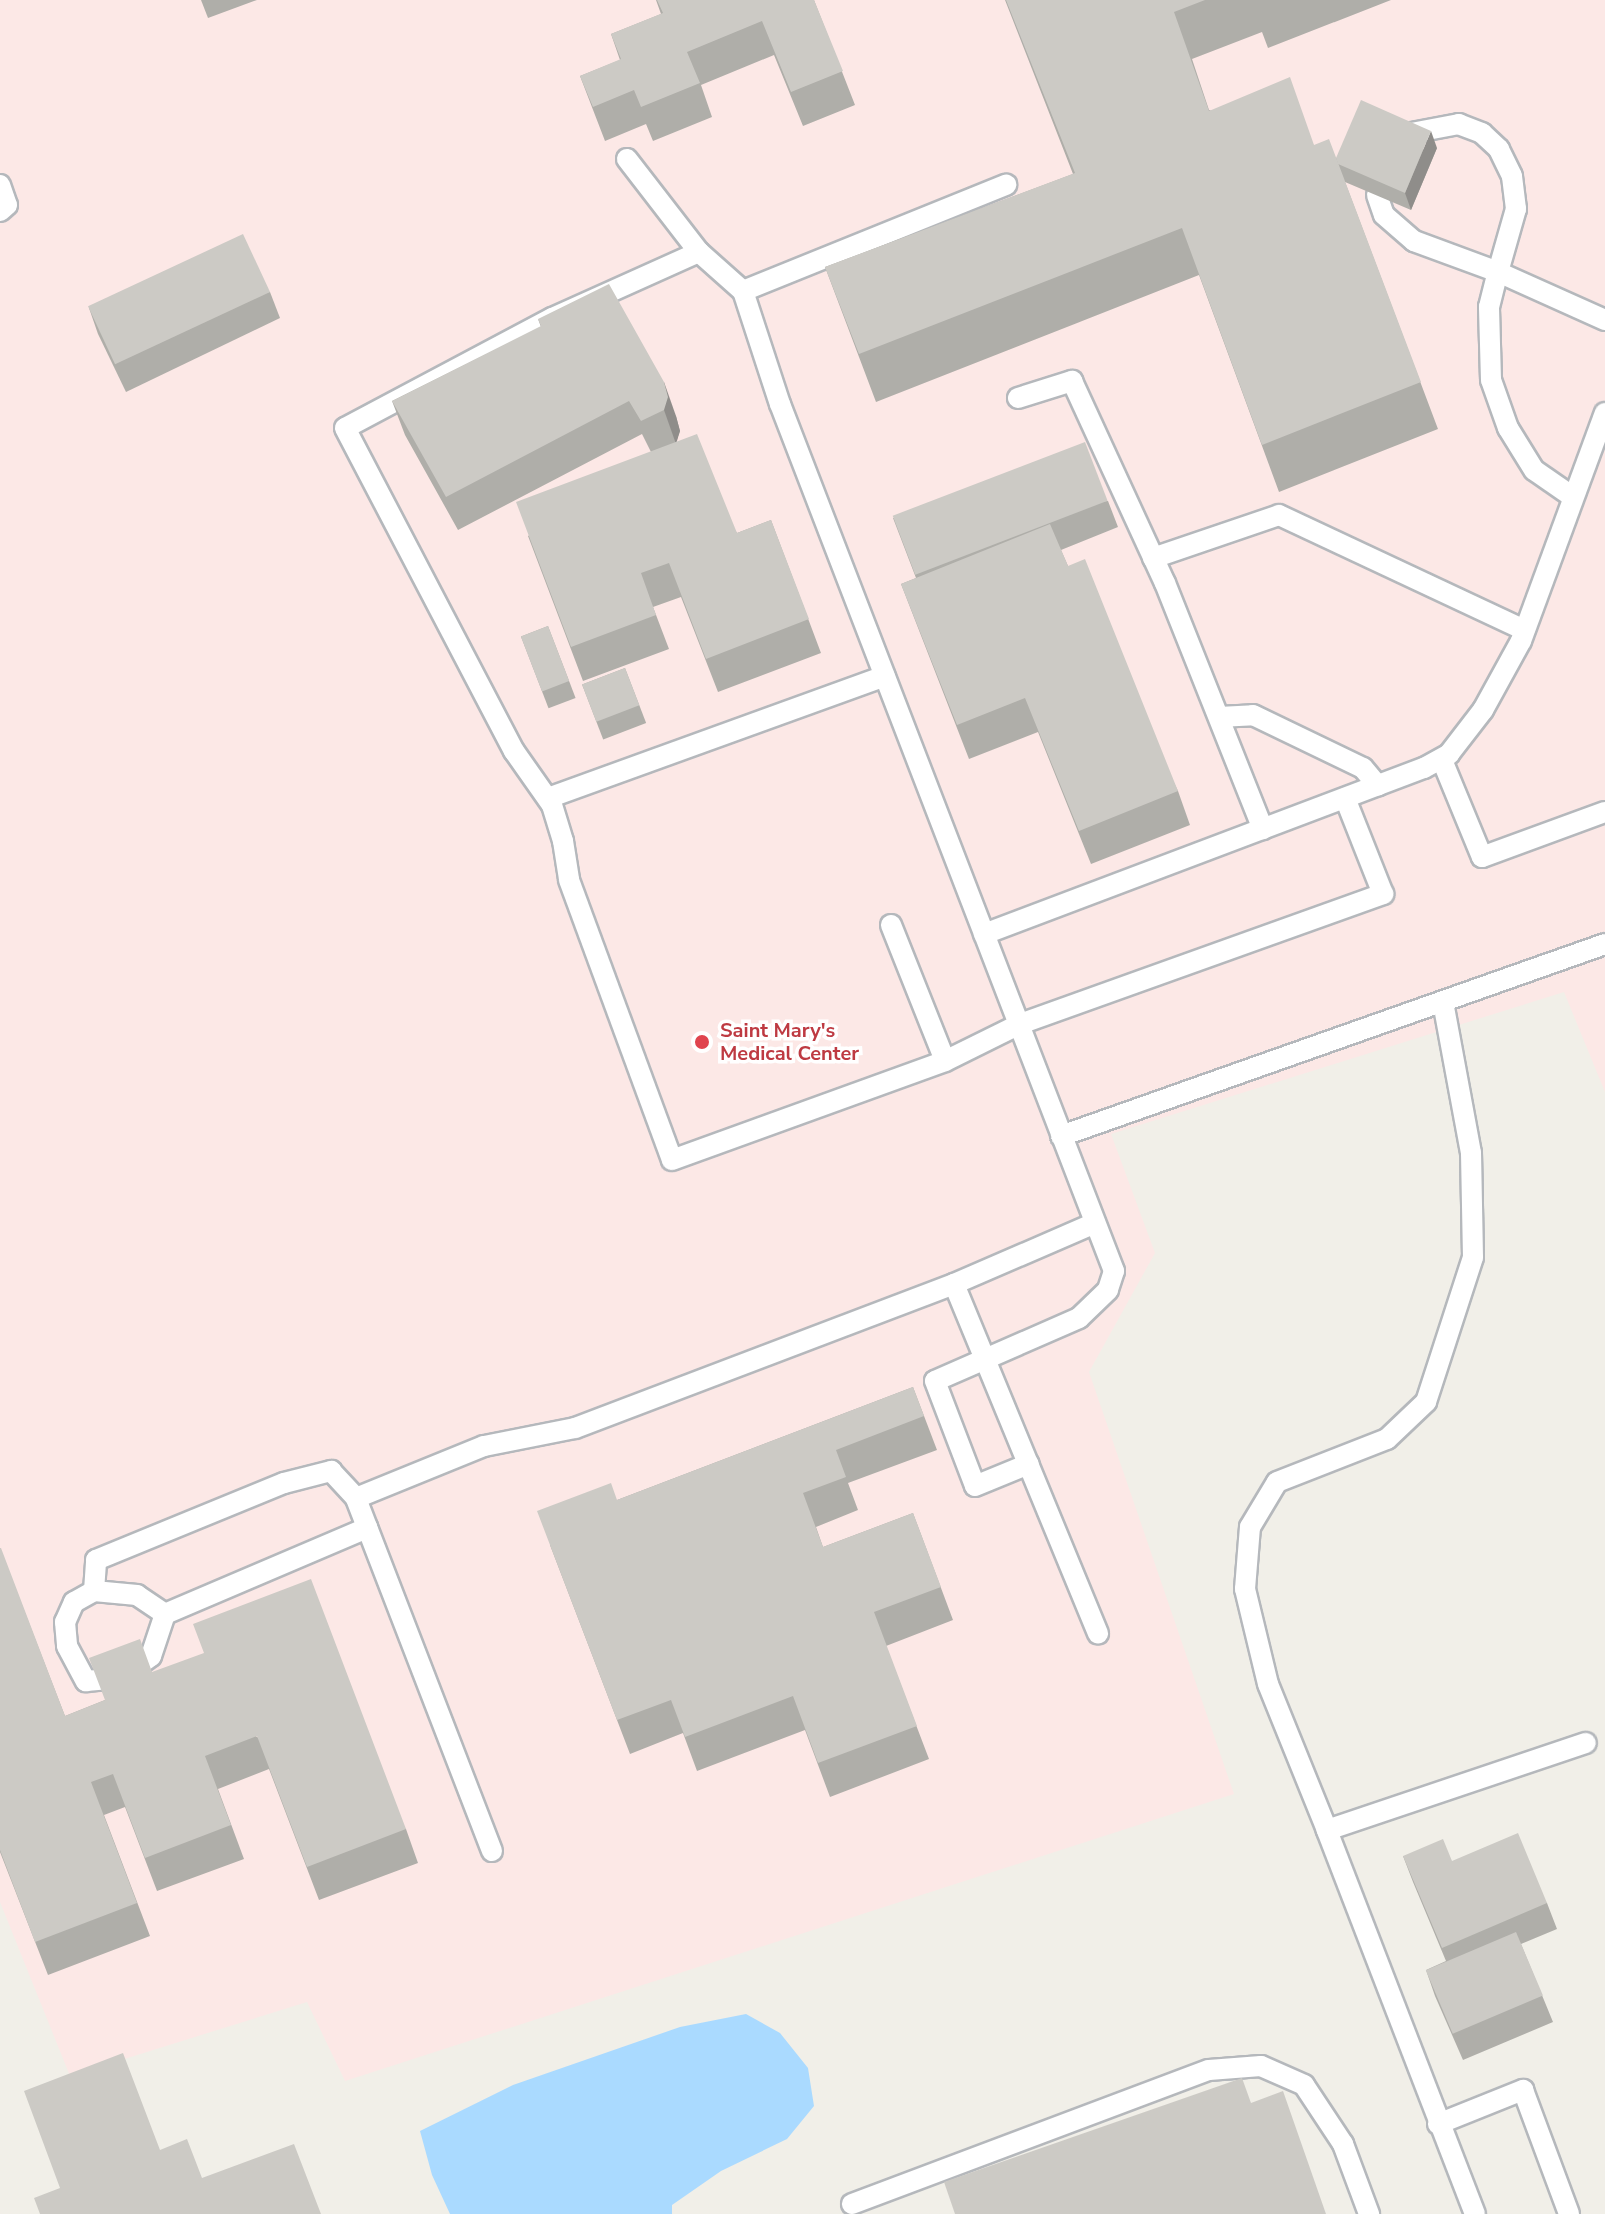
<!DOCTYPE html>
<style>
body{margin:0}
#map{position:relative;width:1605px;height:2214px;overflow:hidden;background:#f1efe8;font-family:"Nunito Sans",sans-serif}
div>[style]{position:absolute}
.medical>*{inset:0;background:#fce8e6}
.water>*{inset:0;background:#aadaff}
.roads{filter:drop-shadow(2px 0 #b5b8bc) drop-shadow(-2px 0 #b5b8bc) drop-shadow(0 2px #b5b8bc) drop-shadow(0 -2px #b5b8bc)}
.service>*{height:20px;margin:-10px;padding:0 10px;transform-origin:10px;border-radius:10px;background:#fff}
.wall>*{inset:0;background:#afaea9;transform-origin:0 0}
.shaded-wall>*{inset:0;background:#8f8d8a}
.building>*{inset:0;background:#cccac5;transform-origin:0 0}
.dots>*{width:22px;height:22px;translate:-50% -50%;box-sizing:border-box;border:4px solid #fff;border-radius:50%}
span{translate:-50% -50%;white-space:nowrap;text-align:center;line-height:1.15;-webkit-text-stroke:7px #fff;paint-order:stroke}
.health-label{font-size:20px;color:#be3a42;font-weight:700}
.left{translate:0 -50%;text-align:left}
</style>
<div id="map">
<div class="medical">
<div style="clip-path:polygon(0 0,1605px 0,1605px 1092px,1564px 992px,1111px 1134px,1155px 1253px,1089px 1372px,1234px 1794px,345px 2081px,307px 2002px,70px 2076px,0 1902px)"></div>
</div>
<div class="water">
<div style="clip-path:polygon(746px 2014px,780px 2033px,808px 2068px,814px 2106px,787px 2139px,721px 2171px,672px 2205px,672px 2214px,450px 2214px,432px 2175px,420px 2131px,513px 2085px,680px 2027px)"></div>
</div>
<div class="roads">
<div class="service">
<div style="left:627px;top:159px;width:118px;rotate:52.3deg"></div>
<div style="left:699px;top:252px;width:59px;rotate:41.6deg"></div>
<div style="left:743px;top:291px;width:284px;rotate:-22deg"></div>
<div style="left:0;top:185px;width:21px;rotate:71deg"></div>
<div style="left:7px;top:205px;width:9px;rotate:139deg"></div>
<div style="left:1377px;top:195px;width:21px;rotate:71deg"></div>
<div style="left:1384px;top:215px;width:40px;rotate:41deg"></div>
<div style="left:1414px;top:241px;width:90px;rotate:20.3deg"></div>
<div style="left:1498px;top:272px;width:66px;rotate:-74.1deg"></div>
<div style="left:1516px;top:209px;width:33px;rotate:-97deg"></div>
<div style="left:1512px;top:176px;width:30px;rotate:-116deg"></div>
<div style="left:1499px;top:149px;width:23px;rotate:-137deg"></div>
<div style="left:1482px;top:133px;width:25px;rotate:-159deg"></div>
<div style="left:1459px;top:124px;width:54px;rotate:169.3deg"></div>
<div style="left:699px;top:252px;width:161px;rotate:155.8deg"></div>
<div style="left:552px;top:318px;width:234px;rotate:152deg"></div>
<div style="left:345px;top:428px;width:365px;rotate:62.4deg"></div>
<div style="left:514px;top:751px;width:66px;rotate:54.9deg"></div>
<div style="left:552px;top:805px;width:38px;rotate:73deg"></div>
<div style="left:563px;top:841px;width:39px;rotate:81deg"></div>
<div style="left:569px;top:880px;width:298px;rotate:69.8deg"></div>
<div style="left:672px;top:1160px;width:290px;rotate:-19.9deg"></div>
<div style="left:945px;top:1061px;width:84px;rotate:-26.3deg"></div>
<div style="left:1020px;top:1024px;width:386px;rotate:-19.7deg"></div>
<div style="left:1383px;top:894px;width:103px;rotate:-111.6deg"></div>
<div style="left:743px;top:291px;width:119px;rotate:71.9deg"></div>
<div style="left:780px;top:404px;width:929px;rotate:68.93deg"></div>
<div style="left:1114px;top:1271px;width:20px;rotate:108deg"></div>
<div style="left:1108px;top:1290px;width:40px;rotate:136deg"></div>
<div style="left:1079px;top:1318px;width:157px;rotate:156.4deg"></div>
<div style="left:935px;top:1381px;width:112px;rotate:69.1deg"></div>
<div style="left:975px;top:1486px;width:58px;rotate:-22.2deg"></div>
<div style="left:1018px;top:398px;width:57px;rotate:-17.5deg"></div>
<div style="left:1072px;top:381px;width:222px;rotate:65.3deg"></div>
<div style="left:1165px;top:583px;width:265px;rotate:68.3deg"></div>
<div style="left:1573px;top:497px;width:47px;rotate:-145.3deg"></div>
<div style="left:1534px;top:470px;width:49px;rotate:-121.8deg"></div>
<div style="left:1508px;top:428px;width:51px;rotate:-109.5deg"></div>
<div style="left:1491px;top:380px;width:73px;rotate:-91.6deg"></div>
<div style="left:1489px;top:307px;width:36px;rotate:-76deg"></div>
<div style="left:1498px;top:272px;width:117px;rotate:24.2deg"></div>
<div style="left:1153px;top:558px;width:133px;rotate:-18.8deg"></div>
<div style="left:1279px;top:515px;width:271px;rotate:25.1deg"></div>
<div style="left:1219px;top:717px;width:34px;rotate:-3deg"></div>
<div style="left:1253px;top:715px;width:122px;rotate:25.7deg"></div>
<div style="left:1363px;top:768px;width:23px;rotate:50deg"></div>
<div style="left:1442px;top:760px;width:105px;rotate:67.6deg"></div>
<div style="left:1482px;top:857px;width:131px;rotate:-20.1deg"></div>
<div style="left:548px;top:798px;width:358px;rotate:-19.9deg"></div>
<div style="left:891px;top:925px;width:146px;rotate:68.3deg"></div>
<div style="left:984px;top:934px;width:470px;rotate:-20.7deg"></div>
<div style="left:1424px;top:768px;width:29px;rotate:-29deg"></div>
<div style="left:1449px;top:754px;width:56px;rotate:-52.3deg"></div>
<div style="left:1483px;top:710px;width:79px;rotate:-61.2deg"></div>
<div style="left:1521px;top:641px;width:243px;rotate:-69.8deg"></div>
<div style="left:1061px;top:1136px;width:577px;rotate:-19.44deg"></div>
<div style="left:1095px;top:1223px;width:154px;rotate:156.6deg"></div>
<div style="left:954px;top:1284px;width:378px;rotate:67.6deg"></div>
<div style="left:94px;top:1591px;width:31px;rotate:-86deg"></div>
<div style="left:96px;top:1560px;width:203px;rotate:-22.3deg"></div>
<div style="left:284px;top:1483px;width:49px;rotate:-14.3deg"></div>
<div style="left:331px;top:1471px;width:37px;rotate:47deg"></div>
<div style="left:165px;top:1614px;width:34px;rotate:-146deg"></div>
<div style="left:137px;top:1595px;width:43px;rotate:-174.7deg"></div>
<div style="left:94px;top:1591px;width:23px;rotate:151deg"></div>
<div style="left:74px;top:1602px;width:22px;rotate:114deg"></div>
<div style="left:65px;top:1622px;width:24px;rotate:85deg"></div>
<div style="left:67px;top:1646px;width:40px;rotate:62deg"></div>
<div style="left:86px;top:1681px;width:35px;rotate:-5deg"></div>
<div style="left:121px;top:1678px;width:37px;rotate:-36deg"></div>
<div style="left:151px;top:1656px;width:44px;rotate:-71.6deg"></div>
<div style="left:165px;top:1614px;width:220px;rotate:-23.1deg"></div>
<div style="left:1327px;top:1830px;width:157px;rotate:-112deg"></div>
<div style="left:1268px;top:1684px;width:98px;rotate:-103.6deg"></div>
<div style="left:1245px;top:1589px;width:62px;rotate:-85.4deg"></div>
<div style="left:1250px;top:1527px;width:52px;rotate:-59deg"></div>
<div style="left:1277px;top:1482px;width:118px;rotate:-21.4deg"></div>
<div style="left:1387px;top:1439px;width:54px;rotate:-43.5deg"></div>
<div style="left:1426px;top:1402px;width:152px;rotate:-72deg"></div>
<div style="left:1473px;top:1257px;width:104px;rotate:-91.1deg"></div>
<div style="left:1471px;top:1153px;width:154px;rotate:-100.5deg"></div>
<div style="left:492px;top:1851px;width:378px;rotate:-111.1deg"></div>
<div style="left:356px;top:1498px;width:138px;rotate:-22.1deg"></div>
<div style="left:484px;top:1446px;width:93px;rotate:-11.2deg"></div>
<div style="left:575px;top:1428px;width:405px;rotate:-20.8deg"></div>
<div style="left:1438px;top:2124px;width:92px;rotate:-21.8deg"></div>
<div style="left:1523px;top:2090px;width:132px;rotate:69.6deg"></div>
<div style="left:852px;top:2204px;width:381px;rotate:-20.6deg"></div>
<div style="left:1209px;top:2070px;width:52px;rotate:-4.4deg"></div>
<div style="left:1261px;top:2066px;width:47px;rotate:23.8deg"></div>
<div style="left:1304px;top:2085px;width:71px;rotate:56.5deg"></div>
<div style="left:1343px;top:2144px;width:75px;rotate:69.6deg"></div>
<div style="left:1475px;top:2214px;width:412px;rotate:-111.1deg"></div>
<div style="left:1327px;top:1830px;width:273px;rotate:-18.6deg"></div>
</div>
</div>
<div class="wall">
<div style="clip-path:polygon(201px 0,257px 0,208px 18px)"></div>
<div style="clip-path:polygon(656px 0,814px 0,855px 105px,803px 126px,774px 55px,701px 85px,712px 117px,653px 141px,646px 124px,605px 141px,580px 76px,620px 60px,611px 34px,661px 14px)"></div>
<div style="clip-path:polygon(1005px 0,1391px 0,1268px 48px,1262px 32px,1192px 59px,1209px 110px,1314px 145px,1336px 158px,1437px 148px,1411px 210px,1345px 182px,1438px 429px,1279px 492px,1199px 275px,876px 402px,825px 267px,1073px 174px)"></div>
<div style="clip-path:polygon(270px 292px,280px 318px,126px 392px,98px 334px,89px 308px)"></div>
<div style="clip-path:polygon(538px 319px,676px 416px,680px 431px,676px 442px,737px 533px,771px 520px,821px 653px,718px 692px,681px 597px,653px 607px,669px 649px,583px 681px,528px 536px,651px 452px,642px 434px,458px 530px,405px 435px,392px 401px,541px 327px)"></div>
<div style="clip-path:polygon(1108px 501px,1118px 527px,1061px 550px,1068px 566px,1178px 791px,1190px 825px,1091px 864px,1038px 732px,969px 759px,901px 584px,916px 578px,893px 518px)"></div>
<div style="left:548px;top:626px;width:77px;height:29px;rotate:69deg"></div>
<div style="left:625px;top:668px;width:59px;height:46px;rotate:69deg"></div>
<div style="clip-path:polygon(913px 1387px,937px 1450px,848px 1483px,858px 1510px,816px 1527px,823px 1547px,913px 1513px,953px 1620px,886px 1646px,929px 1759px,830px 1797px,805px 1730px,697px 1771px,683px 1733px,630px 1754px,550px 1545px,617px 1500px)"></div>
<div style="clip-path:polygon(0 1548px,65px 1716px,105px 1700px,152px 1672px,406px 1829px,418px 1863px,319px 1900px,269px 1769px,218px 1789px,244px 1859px,157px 1891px,125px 1807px,104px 1815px,150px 1936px,48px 1975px,0 1852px)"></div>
<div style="clip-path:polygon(1403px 1856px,1452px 1861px,1547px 1903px,1557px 1929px,1521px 1944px,1553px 2022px,1463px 2060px,1435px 1996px,1426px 1970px,1446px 1961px,1413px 1882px)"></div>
</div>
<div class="shaded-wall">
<div style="clip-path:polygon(1431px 131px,1437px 148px,1411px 210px,1405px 193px)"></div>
<div style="clip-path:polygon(664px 382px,676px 416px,680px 431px,676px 444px,664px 410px)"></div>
</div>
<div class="building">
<div style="clip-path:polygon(657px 0,814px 0,843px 71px,791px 92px,762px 21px,687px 52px,700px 83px,641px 107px,634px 90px,593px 107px,580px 76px,621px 59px,611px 34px,663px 13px)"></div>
<div style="clip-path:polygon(1006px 0,1205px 0,1174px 12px,1209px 111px,1290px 77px,1314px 145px,1329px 139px,1421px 382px,1262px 445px,1182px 228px,859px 354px,825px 267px,1075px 173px)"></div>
<div style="clip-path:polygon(1361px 100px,1431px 131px,1405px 193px,1338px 164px,1336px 158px)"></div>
<div style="left:243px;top:234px;width:64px;height:171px;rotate:65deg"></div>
<div style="clip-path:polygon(609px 284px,664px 382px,668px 397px,664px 410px,641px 421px,629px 401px,446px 497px,392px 401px,541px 326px,538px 319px)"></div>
<div style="clip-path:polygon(697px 434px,737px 533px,771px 520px,809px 619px,706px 659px,669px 563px,641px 573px,656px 615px,571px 647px,516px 502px)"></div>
<div style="left:1085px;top:442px;width:63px;height:206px;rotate:69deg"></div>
<div style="clip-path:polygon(1050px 524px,1068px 566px,1085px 559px,1178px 791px,1079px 831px,1025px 698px,957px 725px,901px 584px)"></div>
<div style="left:548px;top:626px;width:59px;height:29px;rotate:69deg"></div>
<div style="left:625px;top:668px;width:40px;height:46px;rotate:69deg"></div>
<div style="clip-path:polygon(913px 1387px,924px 1416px,836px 1450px,846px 1477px,803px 1493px,823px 1547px,913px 1513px,941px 1587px,874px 1612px,917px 1726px,818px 1763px,793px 1696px,685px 1737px,671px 1700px,617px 1720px,537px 1511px,611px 1483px,617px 1500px)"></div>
<div style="clip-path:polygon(0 1548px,1px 1548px,65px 1716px,105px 1700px,89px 1658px,140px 1639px,152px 1672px,204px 1653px,193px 1624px,311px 1579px,406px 1829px,307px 1867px,257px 1736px,205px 1756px,231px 1825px,145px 1858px,113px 1774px,91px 1782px,137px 1903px,35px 1942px,0 1850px)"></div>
<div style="clip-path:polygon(1518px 1833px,1547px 1903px,1442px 1948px,1403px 1856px,1443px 1839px,1452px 1861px)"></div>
<div style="left:1516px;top:1932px;width:69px;height:98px;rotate:67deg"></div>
<div style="clip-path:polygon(123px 2053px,160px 2150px,187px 2139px,202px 2178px,294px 2144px,321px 2214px,40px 2214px,34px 2198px,60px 2188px,24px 2091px)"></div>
<div style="clip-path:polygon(1242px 2078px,1251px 2103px,1283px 2091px,1326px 2214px,955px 2214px,944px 2182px)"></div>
</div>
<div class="dots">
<div style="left:702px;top:1042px;background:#e0444e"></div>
</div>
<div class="health-label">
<span class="left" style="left:720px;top:1042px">Saint Mary's<br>Medical Center</span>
</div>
</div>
